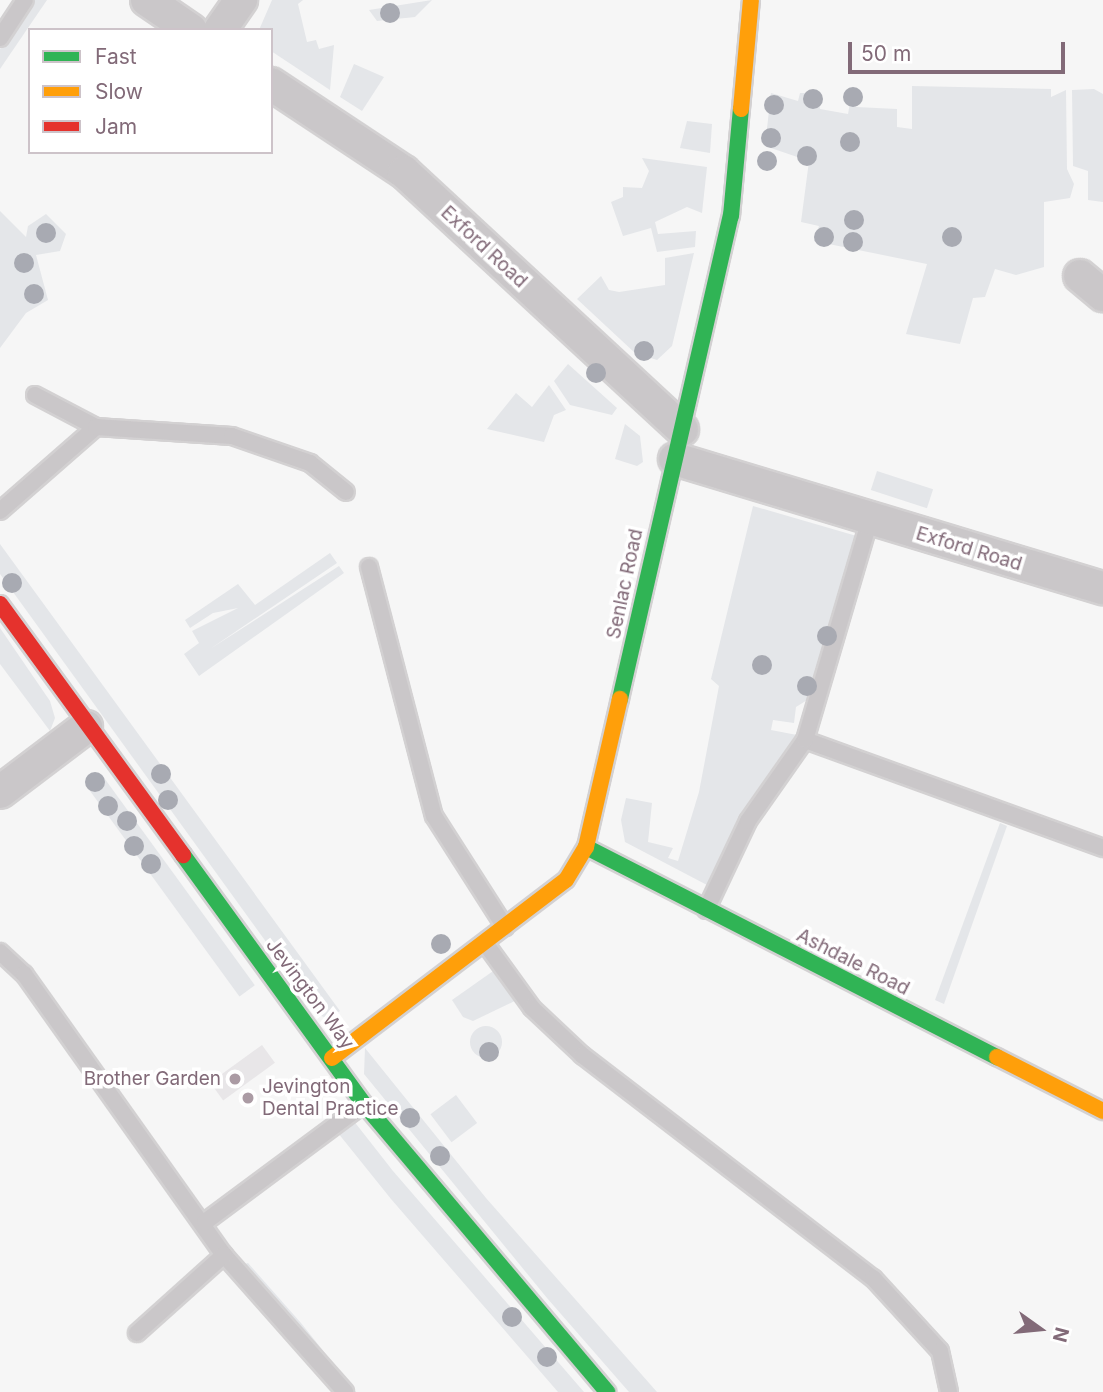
<!DOCTYPE html>
<style>
body{margin:0}
#map{position:relative;width:1103px;height:1392px;overflow:hidden;background:#f6f6f6;font-family:Inter,sans-serif}
div>[style]{position:absolute}
.built>*{inset:0;background:#e8e6e8;transform-origin:0 0}
.green>*{inset:0;background:#e4e6e9;transform-origin:0 0}
.round{border-radius:50%}
.roads{filter:drop-shadow(2px 0 #d3d1d2) drop-shadow(-2px 0 #d3d1d2) drop-shadow(0 2px #d3d1d2) drop-shadow(0 -2px #d3d1d2)}
.lane>*{height:16px;margin:-8px;padding:0 8px;transform-origin:8px;border-radius:8px;background:#cac7c9}
.street>*{height:32px;margin:-16px;padding:0 16px;transform-origin:16px;border-radius:16px;background:#cac7c9}
.fast>*{height:16px;margin:-8px;padding:0 8px;transform-origin:8px;border-radius:8px;background:#30b455}
.slow>*{height:16px;margin:-8px;padding:0 8px;transform-origin:8px;border-radius:8px;background:#ff9f0a}
.jam>*{height:16px;margin:-8px;padding:0 8px;transform-origin:8px;border-radius:8px;background:#e5322d}
.trees>*{width:20px;height:20px;margin:-10px;border-radius:50%;background:#a8aab2}
.dots>*{width:19px;height:19px;translate:-50% -50%;box-sizing:border-box;border:4px solid #fff;border-radius:50%}
span{translate:-50% -50%;white-space:nowrap;text-align:center;line-height:1.15;-webkit-text-stroke:7px #fff;paint-order:stroke}
.street-label{font-size:19px;color:#826a78}
.poi-label{font-size:19px;color:#826a78}
.right{translate:-100% -50%;text-align:right}
.left{translate:0 -50%;text-align:left}
.legend{position:absolute;left:28px;top:28px;width:245px;height:126px;box-sizing:border-box;background:#fff;border:2px solid #cdc3c9;margin:0;padding:9px 12px;list-style:none;font-size:21px;color:#826a78}
.legend li{display:flex;align-items:center;gap:14px;height:35px}
.legend b{width:35px;border:2px solid #cdc3c9}
.north{position:absolute;left:1005px;top:1294px;width:70px;height:70px;-webkit-text-stroke:5px #fff;paint-order:stroke;rotate:105deg;font-size:19px;font-weight:700;line-height:28px;text-align:center;color:#826a78}
.north::after{content:'';display:block;margin:auto;width:24px;height:32px;background:#826a78;clip-path:polygon(50% 0,100% 100%,50% 72%,0 100%)}
.scale{position:absolute;left:848px;top:42px;width:217px;height:32px;box-sizing:border-box;border:4px solid #826a78;border-top:0;padding-left:9px;font-size:21px;line-height:24px;white-space:nowrap;color:#826a78;-webkit-text-stroke:5px #fff;paint-order:stroke}
</style>
<div id="map">
<div class="built">
<div style="left:262px;top:1045px;width:22px;height:64px;rotate:54deg"></div>
</div>
<div class="green">
<div style="clip-path:polygon(34px 0,47px 0,0 69px,0 49px)"></div>
<div style="clip-path:polygon(272px 0,303px 0,298px 4px,307px 42px,316px 40px,319px 49px,334px 45px,330px 90px,271px 51px,271px 30px,259px 30px)"></div>
<div style="clip-path:polygon(432px 0,415px 17px,377px 21px,369px 10px)"></div>
<div style="clip-path:polygon(354px 64px,384px 77px,362px 111px,340px 97px)"></div>
<div style="clip-path:polygon(853px 86px,856px 107px,897px 109px,897px 127px,912px 129px,912px 86px,1051px 89px,1051px 97px,1066px 90px,1067px 169px,1074px 184px,1070px 198px,1044px 202px,1044px 267px,1016px 275px,995px 269px,985px 297px,973px 298px,960px 344px,906px 334px,927px 264px,814px 241px,819px 226px,801px 222px,809px 161px,765px 146px,771px 93px,798px 101px,800px 93px,817px 93px,820px 109px,848px 114px)"></div>
<div style="clip-path:polygon(1094px 89px,1103px 94px,1103px 202px,1088px 200px,1088px 171px,1073px 166px,1072px 90px)"></div>
<div style="clip-path:polygon(687px 121px,712px 124px,710px 153px,680px 148px)"></div>
<div style="clip-path:polygon(642px 158px,707px 167px,702px 213px,687px 207px,655px 222px,658px 234px,696px 231px,695px 247px,657px 252px,651px 228px,623px 236px,611px 202px,623px 197px,623px 187px,642px 188px,649px 171px)"></div>
<div style="clip-path:polygon(0 211px,26px 237px,28px 226px,46px 214px,66px 234px,60px 251px,36px 255px,48px 300px,26px 313px,0 348px)"></div>
<div style="clip-path:polygon(694px 253px,672px 346px,657px 360px,635px 353px,577px 299px,601px 276px,609px 290px,619px 292px,665px 285px,665px 258px)"></div>
<div style="clip-path:polygon(568px 364px,617px 408px,612px 415px,570px 405px,554px 381px)"></div>
<div style="clip-path:polygon(549px 385px,566px 410px,554px 415px,544px 442px,487px 429px,516px 393px,532px 407px)"></div>
<div style="clip-path:polygon(625px 424px,640px 436px,643px 462px,637px 466px,615px 459px)"></div>
<div style="left:877px;top:471px;width:59px;height:20px;rotate:18deg"></div>
<div style="clip-path:polygon(753px 506px,860px 537px,812px 697px,796px 707px,794px 723px,773px 720px,771px 730px,797px 735px,742px 813px,707px 885px,625px 842px,621px 820px,626px 798px,652px 803px,648px 842px,673px 848px,668px 858px,678px 861px,699px 792px,719px 686px,711px 679px)"></div>
<div style="clip-path:polygon(0 544px,340px 1011px,329px 1019px,319px 1015px,0 574px)"></div>
<div style="clip-path:polygon(330px 553px,337px 563px,210px 649px,339px 566px,344px 573px,199px 676px,184px 654px,199px 643px,192px 631px,238px 608px,213px 613px,190px 628px,185px 620px,238px 584px,255px 605px)"></div>
<div style="clip-path:polygon(0 628px,50px 701px,55px 718px,50px 731px,0 664px)"></div>
<div style="left:102px;top:775px;width:260px;height:19px;rotate:54deg"></div>
<div style="clip-path:polygon(1000px 823px,1007px 826px,944px 1004px,935px 1000px)"></div>
<div style="clip-path:polygon(496px 969px,519px 999px,473px 1021px,463px 1017px,452px 1000px)"></div>
<div class="round" style="left:470px;top:1026px;width:32px;height:32px"></div>
<div style="clip-path:polygon(365px 1048px,486px 1198px,657px 1392px,629px 1392px,547px 1298px,364px 1074px)"></div>
<div style="left:456px;top:1095px;width:35px;height:32px;rotate:53deg"></div>
<div style="clip-path:polygon(353px 1120px,393px 1171px,584px 1392px,558px 1392px,391px 1199px,338px 1133px)"></div>
<div style="clip-path:polygon(248px 1263px,301px 1323px,356px 1392px,338px 1392px,283px 1334px,232px 1268px)"></div>
</div>
<div class="roads">
<div class="lane">
<div style="left:0;top:38px;width:45px;rotate:-56.7deg"></div>
<div style="left:35px;top:395px;width:69px;rotate:27.7deg"></div>
<div style="left:0;top:511px;width:128px;rotate:-41.2deg"></div>
<div style="left:96px;top:427px;width:136px;rotate:3.8deg"></div>
<div style="left:232px;top:436px;width:83px;rotate:19.1deg"></div>
<div style="left:310px;top:463px;width:46px;rotate:38.9deg"></div>
<div style="left:369px;top:567px;width:257px;rotate:75.4deg"></div>
<div style="left:434px;top:816px;width:132px;rotate:57.4deg"></div>
<div style="left:805px;top:740px;width:317px;rotate:19.9deg"></div>
<div style="left:706px;top:910px;width:98px;rotate:-64.7deg"></div>
<div style="left:748px;top:821px;width:99px;rotate:-54.9deg"></div>
<div style="left:805px;top:740px;width:230px;rotate:-73.6deg"></div>
<div style="left:485px;top:943px;width:80px;rotate:54.1deg"></div>
<div style="left:532px;top:1008px;width:69px;rotate:43.2deg"></div>
<div style="left:582px;top:1055px;width:367px;rotate:37.5deg"></div>
<div style="left:873px;top:1278px;width:99px;rotate:47.5deg"></div>
<div style="left:940px;top:1351px;width:42px;rotate:77.6deg"></div>
<div style="left:0;top:952px;width:33px;rotate:43deg"></div>
<div style="left:24px;top:974px;width:345px;rotate:54.6deg"></div>
<div style="left:224px;top:1255px;width:183px;rotate:48.5deg"></div>
<div style="left:205px;top:1222px;width:198px;rotate:-36.6deg"></div>
<div style="left:137px;top:1333px;width:117px;rotate:-41.9deg"></div>
</div>
<div class="street">
<div style="left:147px;top:0;width:53px;rotate:34.3deg"></div>
<div style="left:220px;top:30px;width:37px;rotate:-55deg"></div>
<div style="left:271px;top:84px;width:159px;rotate:33.5deg"></div>
<div style="left:404px;top:172px;width:379px;rotate:42.8deg"></div>
<div style="left:1080px;top:276px;width:30px;rotate:40deg"></div>
<div style="left:675px;top:459px;width:447px;rotate:16.8deg"></div>
<div style="left:0;top:792px;width:108px;rotate:-37.1deg"></div>
</div>
<div class="fast">
<div style="left:620px;top:699px;width:496px;rotate:-77.1deg"></div>
<div style="left:731px;top:216px;width:107px;rotate:-84.7deg"></div>
<div style="left:586px;top:847px;width:462px;rotate:27.1deg"></div>
<div style="left:183px;top:855px;width:308px;rotate:54deg"></div>
<div style="left:364px;top:1104px;width:377px;rotate:49.8deg"></div>
</div>
<div class="slow">
<div style="left:741px;top:109px;width:109px;rotate:-84.8deg"></div>
<div style="left:997px;top:1057px;width:119px;rotate:27deg"></div>
<div style="left:332px;top:1058px;width:294px;rotate:-37.3deg"></div>
<div style="left:566px;top:880px;width:39px;rotate:-59deg"></div>
<div style="left:586px;top:847px;width:152px;rotate:-77.1deg"></div>
</div>
<div class="jam">
<div style="left:0;top:604px;width:311px;rotate:53.9deg"></div>
</div>
</div>
<div class="trees">
<div style="left:390px;top:13px"></div>
<div style="left:853px;top:97px"></div>
<div style="left:813px;top:99px"></div>
<div style="left:774px;top:105px"></div>
<div style="left:771px;top:138px"></div>
<div style="left:850px;top:142px"></div>
<div style="left:807px;top:156px"></div>
<div style="left:767px;top:161px"></div>
<div style="left:854px;top:220px"></div>
<div style="left:46px;top:233px"></div>
<div style="left:824px;top:237px"></div>
<div style="left:952px;top:237px"></div>
<div style="left:853px;top:242px"></div>
<div style="left:24px;top:263px"></div>
<div style="left:34px;top:294px"></div>
<div style="left:644px;top:351px"></div>
<div style="left:596px;top:373px"></div>
<div style="left:12px;top:583px"></div>
<div style="left:827px;top:636px"></div>
<div style="left:762px;top:665px"></div>
<div style="left:807px;top:686px"></div>
<div style="left:161px;top:774px"></div>
<div style="left:95px;top:782px"></div>
<div style="left:168px;top:800px"></div>
<div style="left:108px;top:806px"></div>
<div style="left:127px;top:821px"></div>
<div style="left:134px;top:846px"></div>
<div style="left:151px;top:864px"></div>
<div style="left:441px;top:944px"></div>
<div style="left:489px;top:1052px"></div>
<div style="left:410px;top:1118px"></div>
<div style="left:440px;top:1156px"></div>
<div style="left:512px;top:1317px"></div>
<div style="left:547px;top:1357px"></div>
</div>
<div class="dots">
<div style="left:235px;top:1079px;background:#ab9ba4"></div>
<div style="left:248px;top:1098px;background:#ab9ba4"></div>
</div>
<div class="street-label">
<span style="left:484px;top:247px;rotate:43deg">Exford Road</span>
<span style="left:969px;top:549px;rotate:17deg">Exford Road</span>
<span style="left:625px;top:584px;rotate:-78deg">Senlac Road</span>
<span style="left:853px;top:962px;rotate:27deg">Ashdale Road</span>
<span style="left:310px;top:994px;rotate:53deg">Jevington Way</span>
</div>
<div class="poi-label">
<span class="right" style="left:221px;top:1079px">Brother Garden</span>
<span class="left" style="left:262px;top:1098px">Jevington<br>Dental Practice</span>
</div>
<ul class="legend">
<li><b style="height:9px;background:#30b455"></b>Fast</li>
<li><b style="height:9px;background:#ff9f0a"></b>Slow</li>
<li><b style="height:9px;background:#e5322d"></b>Jam</li>
</ul>
<div class="north">N</div>
<div class="scale">50 m</div>
</div>
